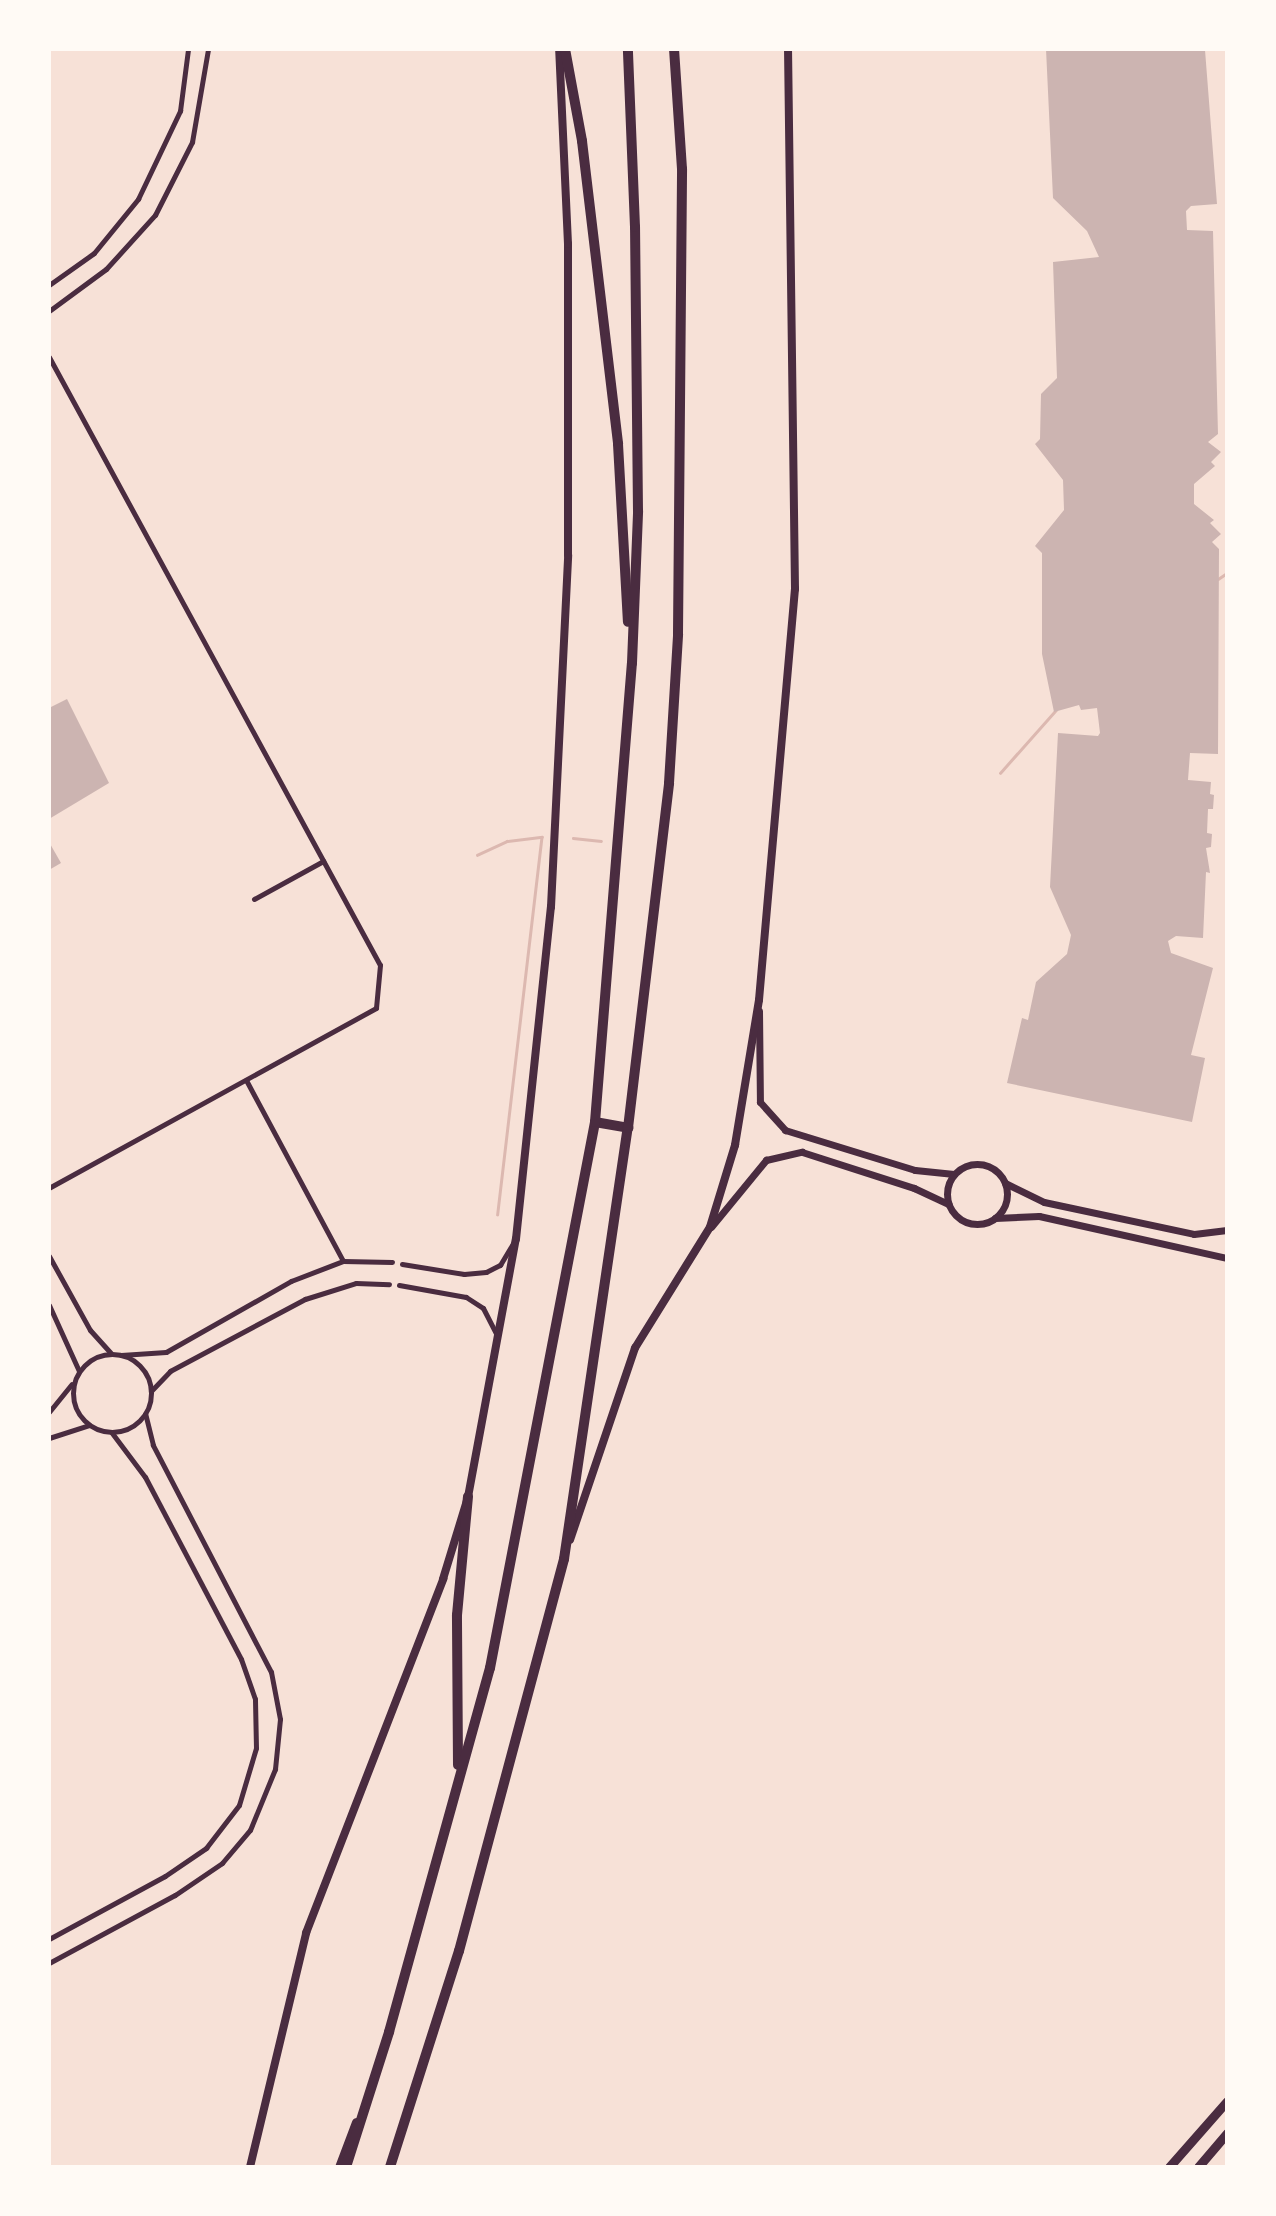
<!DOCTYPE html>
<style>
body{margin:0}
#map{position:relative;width:1276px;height:2216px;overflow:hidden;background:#f7e1d7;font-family:"Roboto Condensed",sans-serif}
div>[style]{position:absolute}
.stream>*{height:2.5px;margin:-1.25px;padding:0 1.25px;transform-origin:1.25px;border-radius:1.25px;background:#dcb8b0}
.building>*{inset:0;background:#ccb4b1}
.minor>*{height:5px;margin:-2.5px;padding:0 2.5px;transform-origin:2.5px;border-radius:2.5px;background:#4a2c40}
.minor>.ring{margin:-2.5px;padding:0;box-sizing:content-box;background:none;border:5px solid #4a2c40;border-radius:50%}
.tertiary>*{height:7px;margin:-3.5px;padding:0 3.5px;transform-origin:3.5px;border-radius:3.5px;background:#4a2c40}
.tertiary>.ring{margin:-3.5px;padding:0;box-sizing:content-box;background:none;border:7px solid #4a2c40;border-radius:50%}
.secondary>*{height:8px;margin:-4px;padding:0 4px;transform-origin:4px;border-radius:4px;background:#4a2c40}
.primary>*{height:9px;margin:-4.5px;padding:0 4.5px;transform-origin:4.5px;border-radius:4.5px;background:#4a2c40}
.motorway>*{height:10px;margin:-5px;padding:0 5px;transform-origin:5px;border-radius:5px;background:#4a2c40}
span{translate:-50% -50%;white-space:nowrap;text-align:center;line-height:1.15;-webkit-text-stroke:7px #fffaf5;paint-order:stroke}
.frame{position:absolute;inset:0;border:51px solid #fffaf5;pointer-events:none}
</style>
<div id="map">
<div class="stream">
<div style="left:1218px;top:579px;width:11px;rotate:-34deg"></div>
<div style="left:1000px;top:773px;width:84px;rotate:-48.4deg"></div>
<div style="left:573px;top:838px;width:28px;rotate:6deg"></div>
<div style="left:477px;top:855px;width:33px;rotate:-25deg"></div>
<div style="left:507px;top:841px;width:35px;rotate:-7deg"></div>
<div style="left:542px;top:837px;width:380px;rotate:96.7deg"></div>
</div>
<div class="building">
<div style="clip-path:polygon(1046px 49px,1205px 50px,1217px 204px,1191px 206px,1186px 211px,1187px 230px,1213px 231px,1218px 434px,1208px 442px,1221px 452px,1211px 462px,1215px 466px,1194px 484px,1194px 504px,1214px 520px,1210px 523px,1221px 534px,1212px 542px,1219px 549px,1218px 754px,1190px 753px,1188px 780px,1211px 782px,1210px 794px,1214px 795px,1213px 809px,1208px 809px,1207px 833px,1212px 834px,1211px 847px,1206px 848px,1210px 873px,1206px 872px,1203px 938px,1176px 936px,1168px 941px,1171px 953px,1213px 968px,1191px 1055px,1205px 1058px,1192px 1122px,1007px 1083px,1022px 1018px,1028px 1020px,1036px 982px,1067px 954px,1071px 935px,1050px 887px,1058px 733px,1098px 736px,1100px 733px,1097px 708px,1081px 710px,1079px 705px,1054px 712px,1042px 654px,1042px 553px,1035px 546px,1064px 510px,1063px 480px,1035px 444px,1040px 439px,1041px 394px,1057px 378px,1053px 262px,1099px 257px,1087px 231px,1053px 198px)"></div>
<div style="clip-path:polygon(67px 699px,109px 783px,49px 819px,49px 708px)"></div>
<div style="clip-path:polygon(49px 842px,61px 863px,49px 870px)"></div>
</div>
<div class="minor">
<div style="left:49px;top:285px;width:55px;rotate:-35.4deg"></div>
<div style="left:94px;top:253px;width:70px;rotate:-50.8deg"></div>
<div style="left:138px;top:199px;width:98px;rotate:-64.5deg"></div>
<div style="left:180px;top:111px;width:63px;rotate:-82.6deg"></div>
<div style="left:49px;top:311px;width:71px;rotate:-36.4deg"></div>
<div style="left:106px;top:269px;width:73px;rotate:-47.8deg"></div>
<div style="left:155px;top:215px;width:82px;rotate:-63.1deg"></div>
<div style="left:192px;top:142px;width:94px;rotate:-80.2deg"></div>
<div style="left:49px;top:357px;width:692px;rotate:61.44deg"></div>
<div style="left:380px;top:965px;width:43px;rotate:95.3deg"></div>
<div style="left:376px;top:1008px;width:373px;rotate:151.2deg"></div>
<div style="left:254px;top:899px;width:79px;rotate:-28.8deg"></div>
<div style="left:246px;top:1080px;width:205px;rotate:61.8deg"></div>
<div style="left:49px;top:1256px;width:85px;rotate:61deg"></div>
<div style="left:90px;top:1330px;width:31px;rotate:48deg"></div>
<div style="left:402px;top:1264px;width:63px;rotate:9.2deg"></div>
<div style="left:464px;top:1274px;width:22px;rotate:-5deg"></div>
<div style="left:486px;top:1272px;width:16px;rotate:-27deg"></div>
<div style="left:500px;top:1265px;width:27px;rotate:-59deg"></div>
<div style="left:399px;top:1285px;width:68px;rotate:10.2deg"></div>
<div style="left:466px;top:1297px;width:20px;rotate:33deg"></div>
<div style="left:483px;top:1308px;width:30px;rotate:63deg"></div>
<div style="left:49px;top:1305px;width:72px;rotate:65.6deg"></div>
<div class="ring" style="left:73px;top:1354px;width:73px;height:73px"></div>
<div style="left:121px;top:1355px;width:45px;rotate:-3.8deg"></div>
<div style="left:166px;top:1352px;width:144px;rotate:-29.6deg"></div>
<div style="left:291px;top:1281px;width:56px;rotate:-21deg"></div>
<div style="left:343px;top:1261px;width:49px;rotate:1.2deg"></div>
<div style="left:151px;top:1391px;width:28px;rotate:-46deg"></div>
<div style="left:170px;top:1371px;width:153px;rotate:-28.1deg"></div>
<div style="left:305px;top:1299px;width:53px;rotate:-17.4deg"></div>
<div style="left:356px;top:1283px;width:33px;rotate:2deg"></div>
<div style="left:49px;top:1412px;width:36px;rotate:-51deg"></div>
<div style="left:49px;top:1438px;width:42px;rotate:-18deg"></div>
<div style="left:49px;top:1939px;width:132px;rotate:-28.5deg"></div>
<div style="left:165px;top:1876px;width:50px;rotate:-34.3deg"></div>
<div style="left:206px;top:1848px;width:54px;rotate:-52.5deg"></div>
<div style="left:239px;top:1805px;width:59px;rotate:-73.4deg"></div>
<div style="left:256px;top:1748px;width:49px;rotate:-91.2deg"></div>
<div style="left:255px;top:1699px;width:42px;rotate:-109.3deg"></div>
<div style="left:241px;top:1659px;width:206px;rotate:-117.8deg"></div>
<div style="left:145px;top:1477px;width:55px;rotate:-126.9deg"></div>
<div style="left:49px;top:1963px;width:143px;rotate:-28.4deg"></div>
<div style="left:175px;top:1895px;width:57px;rotate:-34.2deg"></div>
<div style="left:222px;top:1863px;width:43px;rotate:-49.7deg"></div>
<div style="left:250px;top:1830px;width:66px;rotate:-67.7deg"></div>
<div style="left:275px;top:1769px;width:50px;rotate:-84.3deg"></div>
<div style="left:280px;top:1719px;width:48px;rotate:-100.8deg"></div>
<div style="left:271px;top:1672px;width:256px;rotate:-117.5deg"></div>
<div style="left:153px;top:1445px;width:32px;rotate:-104deg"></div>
</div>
<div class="tertiary">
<div style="left:759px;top:1011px;width:91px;rotate:89.4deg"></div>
<div style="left:760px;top:1102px;width:38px;rotate:48deg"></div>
<div style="left:785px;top:1130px;width:136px;rotate:17.1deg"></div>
<div style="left:915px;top:1170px;width:39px;rotate:6deg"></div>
<div class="ring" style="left:947px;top:1164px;width:53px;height:53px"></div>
<div style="left:1005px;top:1183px;width:43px;rotate:26deg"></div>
<div style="left:1044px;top:1202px;width:153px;rotate:12deg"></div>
<div style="left:1194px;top:1234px;width:33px;rotate:-7deg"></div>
<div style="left:995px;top:1218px;width:44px;rotate:-2.6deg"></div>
<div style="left:1039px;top:1216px;width:193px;rotate:12.6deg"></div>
<div style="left:711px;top:1227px;width:87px;rotate:-50.6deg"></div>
<div style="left:766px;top:1160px;width:37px;rotate:-13deg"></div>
<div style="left:802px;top:1152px;width:118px;rotate:17.8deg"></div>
<div style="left:914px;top:1188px;width:38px;rotate:25deg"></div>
</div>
<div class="secondary">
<div style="left:570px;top:1540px;width:203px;rotate:-71.3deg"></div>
<div style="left:635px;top:1348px;width:142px;rotate:-58.2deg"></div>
<div style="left:710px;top:1227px;width:86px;rotate:-73deg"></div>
<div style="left:735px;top:1145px;width:147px;rotate:-80.6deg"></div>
<div style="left:759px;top:1000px;width:413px;rotate:-85deg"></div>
<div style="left:795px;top:589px;width:540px;rotate:-90.74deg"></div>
<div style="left:250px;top:2167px;width:241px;rotate:-76.5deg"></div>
<div style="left:306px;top:1933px;width:380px;rotate:-68.8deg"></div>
<div style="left:443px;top:1579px;width:86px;rotate:-73deg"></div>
<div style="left:468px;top:1497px;width:262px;rotate:-79.5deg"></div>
<div style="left:516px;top:1239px;width:334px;rotate:-84deg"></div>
<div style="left:551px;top:907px;width:352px;rotate:-87.2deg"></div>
<div style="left:568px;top:555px;width:311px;rotate:-90deg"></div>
<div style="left:568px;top:244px;width:195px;rotate:-92.6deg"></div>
</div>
<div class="primary">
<div style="left:339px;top:2167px;width:48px;rotate:-69.3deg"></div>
<div style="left:1169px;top:2167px;width:88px;rotate:-48.7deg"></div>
<div style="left:1198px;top:2167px;width:45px;rotate:-49.5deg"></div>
</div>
<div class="motorway">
<div style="left:565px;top:49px;width:94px;rotate:79.5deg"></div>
<div style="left:582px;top:141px;width:305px;rotate:83.2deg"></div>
<div style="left:618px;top:444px;width:178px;rotate:86.8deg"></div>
<div style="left:595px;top:1122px;width:34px;rotate:10deg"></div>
<div style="left:458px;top:1765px;width:150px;rotate:-90.4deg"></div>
<div style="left:457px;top:1615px;width:119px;rotate:-84.7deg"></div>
<div style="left:346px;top:2167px;width:142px;rotate:-72.3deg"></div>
<div style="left:389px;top:2032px;width:378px;rotate:-74.5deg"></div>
<div style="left:490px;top:1668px;width:556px;rotate:-79.11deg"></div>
<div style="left:595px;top:1122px;width:460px;rotate:-85.4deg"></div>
<div style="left:632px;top:663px;width:152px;rotate:-87.7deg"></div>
<div style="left:638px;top:511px;width:284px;rotate:-90.6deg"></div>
<div style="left:635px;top:227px;width:178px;rotate:-92.3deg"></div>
<div style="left:390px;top:2167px;width:227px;rotate:-72.3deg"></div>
<div style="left:459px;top:1951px;width:406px;rotate:-75deg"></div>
<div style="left:564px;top:1559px;width:436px;rotate:-81.6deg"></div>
<div style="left:628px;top:1128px;width:347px;rotate:-83.2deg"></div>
<div style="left:669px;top:783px;width:149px;rotate:-86.5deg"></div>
<div style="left:678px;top:634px;width:465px;rotate:-89.5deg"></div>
<div style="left:682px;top:169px;width:120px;rotate:-93.8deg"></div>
</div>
<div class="frame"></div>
</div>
